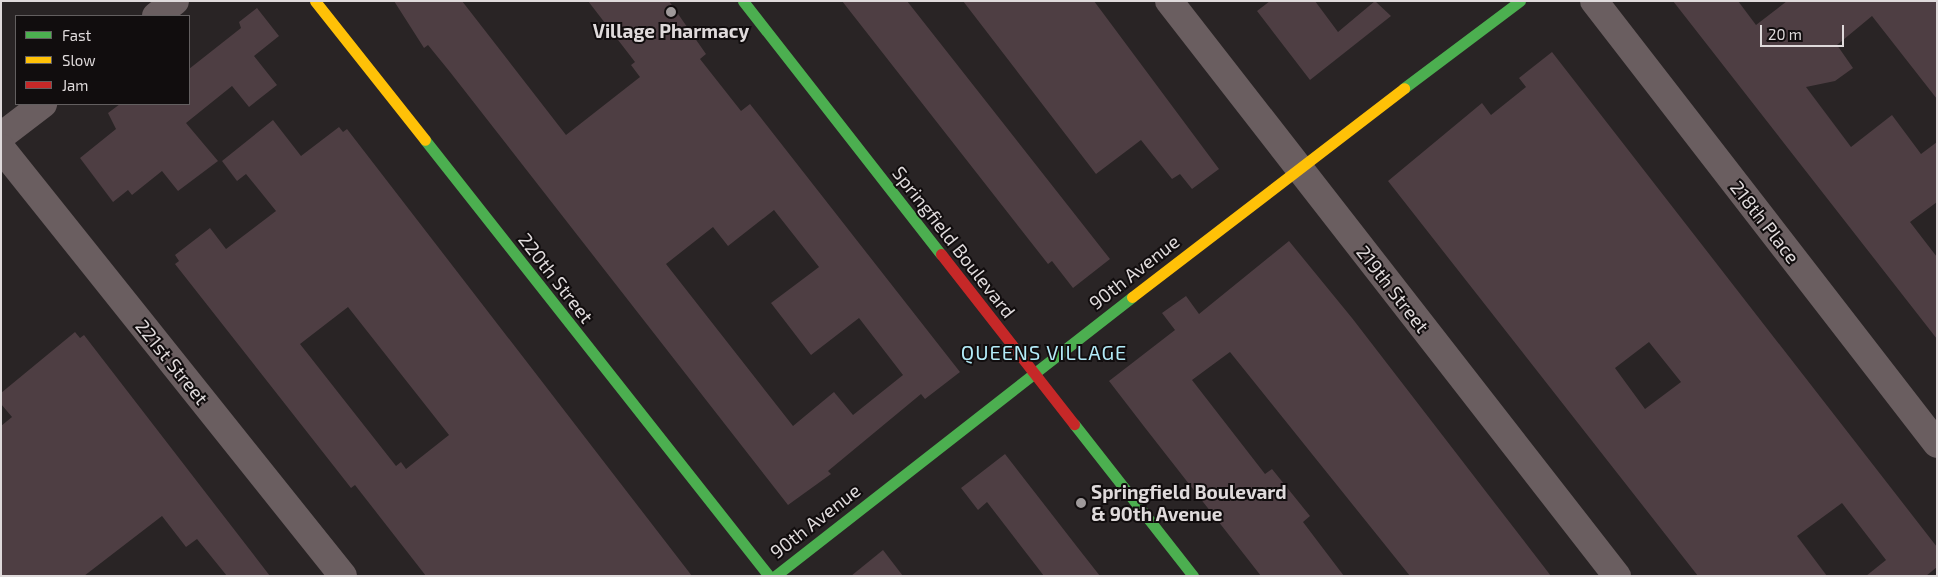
<!DOCTYPE html>
<style>
body{margin:0}
#map{position:relative;width:1938px;height:577px;overflow:hidden;background:#292425;font-family:"Exo 2",sans-serif}
div>[style]{position:absolute}
.building>*{inset:0;background:#4e3e43}
.street>*{height:28px;margin:-14px;padding:0 14px;transform-origin:14px;border-radius:14px;background:#6a5e60}
.fast>*{height:11px;margin:-5.5px;padding:0 5.5px;transform-origin:5.5px;border-radius:5.5px;background:#4caf50}
.slow>*{height:11px;margin:-5.5px;padding:0 5.5px;transform-origin:5.5px;border-radius:5.5px;background:#ffc107}
.jam>*{height:11px;margin:-5.5px;padding:0 5.5px;transform-origin:5.5px;border-radius:5.5px;background:#c62828}
.dots>*{width:14px;height:14px;translate:-50% -50%;box-sizing:border-box;border:2px solid #110d0e;border-radius:50%}
span{translate:-50% -50%;white-space:nowrap;text-align:center;line-height:1.15;-webkit-text-stroke:4px #110d0e;paint-order:stroke}
.poi-label{font-size:19px;color:#dfdadb;font-weight:700}
.left{translate:0 -50%;text-align:left}
.street-label{font-size:19px;color:#dfdadb}
.neighbourhood-label{font-size:20px;color:#b3ebf8;letter-spacing:1px}
.frame{position:absolute;inset:0;border:2px solid #dfdadb;pointer-events:none}
.legend{position:absolute;left:15px;top:15px;width:175px;height:90px;box-sizing:border-box;background:#110d0e;border:1px solid #635f60;margin:0;padding:6px 9px;list-style:none;font-size:15px;color:#dfdadb}
.legend li{display:flex;align-items:center;gap:10px;height:25px}
.legend b{width:25px;border:1px solid #635f60}
.scale{position:absolute;left:1760px;top:25px;width:84px;height:22px;box-sizing:border-box;border:2px solid #dfdadb;border-top:0;padding-left:6px;font-size:15px;line-height:18px;white-space:nowrap;color:#dfdadb;-webkit-text-stroke:4px #110d0e;paint-order:stroke}
</style>
<div id="map">
<div class="building">
<div style="clip-path:polygon(evenodd,394px 1px,462px 1px,566px 135px,640px 77px,631px 65px,635px 62px,588px 1px,669px 1px,706px 54px,700px 59px,741px 111px,750px 104px,960px 372px,925px 399px,921px 394px,828px 471px,831px 474px,788px 505px,450px 72px,428px 45px,424px 48px,394px 1px,774px 210px,819px 267px,771px 303px,811px 355px,859px 318px,903px 375px,853px 415px,834px 392px,793px 426px,666px 264px,713px 227px,728px 246px,774px 210px)"></div>
<div style="clip-path:polygon(842px 1px,907px 1px,1110px 259px,1073px 288px,1052px 261px,1048px 264px)"></div>
<div style="clip-path:polygon(963px 1px,1094px 1px,1219px 169px,1192px 189px,1180px 174px,1172px 179px,1141px 140px,1096px 174px)"></div>
<div style="clip-path:polygon(1270px 1px,1315px 1px,1338px 32px,1375px 1px,1391px 16px,1310px 80px,1257px 11px)"></div>
<div style="clip-path:polygon(1673px 1px,1738px 1px,1756px 25px,1787px 1px,1937px 1px,1937px 99px,1872px 16px,1837px 45px,1853px 68px,1835px 81px,1806px 87px,1851px 147px,1892px 115px,1921px 154px,1937px 142px,1937px 202px,1910px 222px,1937px 257px,1937px 339px)"></div>
<div style="clip-path:polygon(257px 8px,279px 36px,254px 56px,277px 85px,249px 107px,232px 86px,186px 123px,218px 161px,178px 191px,162px 171px,132px 195px,128px 190px,113px 202px,80px 158px,116px 129px,108px 113px,120px 104px,189px 104px,189px 69px,241px 28px,239px 22px)"></div>
<div style="clip-path:polygon(evenodd,1552px 52px,1937px 547px,1937px 567px,1926px 576px,1866px 576px,1886px 560px,1842px 503px,1797px 536px,1827px 576px,1698px 576px,1388px 181px,1482px 103px,1491px 115px,1526px 87px,1519px 78px,1552px 52px,1649px 342px,1681px 382px,1645px 409px,1615px 368px,1649px 342px)"></div>
<div style="clip-path:polygon(evenodd,273px 120px,301px 156px,339px 127px,343px 132px,347px 129px,692px 576px,426px 576px,355px 485px,351px 488px,175px 264px,179px 261px,175px 255px,210px 228px,226px 249px,276px 211px,246px 174px,237px 181px,222px 161px,273px 120px,348px 307px,449px 435px,406px 469px,401px 462px,396px 466px,300px 344px,348px 307px)"></div>
<div style="clip-path:polygon(1289px 241px,1352px 318px,1551px 576px,1410px 576px,1230px 352px,1192px 380px,1265px 474px,1272px 469px,1310px 516px,1303px 522px,1344px 576px,1261px 576px,1146px 429px,1109px 381px,1175px 330px,1162px 313px,1186px 296px,1199px 314px)"></div>
<div style="clip-path:polygon(75px 332px,80px 338px,84px 335px,270px 576px,227px 576px,197px 539px,186px 547px,162px 516px,84px 576px,1px 576px,1px 426px,12px 417px,1px 404px,1px 393px)"></div>
<div style="clip-path:polygon(1005px 454px,1078px 548px,1100px 576px,1044px 576px,987px 502px,978px 510px,961px 488px)"></div>
<div style="clip-path:polygon(883px 550px,903px 576px,851px 576px)"></div>
</div>
<div class="street">
<div style="left:1169px;top:1px;width:729px;rotate:52.08deg"></div>
<div style="left:1594px;top:1px;width:560px;rotate:52.25deg"></div>
<div style="left:156px;top:16px;width:24px;rotate:-38deg"></div>
<div style="left:1px;top:136px;width:53px;rotate:-37.3deg"></div>
<div style="left:1px;top:148px;width:548px;rotate:51.37deg"></div>
</div>
<div class="fast">
<div style="left:743px;top:1px;width:321px;rotate:52deg"></div>
<div style="left:1404px;top:88px;width:145px;rotate:-36.9deg"></div>
<div style="left:425px;top:140px;width:555px;rotate:51.73deg"></div>
<div style="left:1074px;top:424px;width:193px;rotate:51.9deg"></div>
<div style="left:775px;top:576px;width:453px;rotate:-38deg"></div>
</div>
<div class="slow">
<div style="left:315px;top:1px;width:177px;rotate:51.6deg"></div>
<div style="left:1132px;top:297px;width:343px;rotate:-37.5deg"></div>
</div>
<div class="jam">
<div style="left:941px;top:254px;width:216px;rotate:52deg"></div>
</div>
<div class="dots">
<div style="left:671px;top:12px;background:#9f9a9b"></div>
<div style="left:1081px;top:503px;background:#9f9a9b"></div>
</div>
<div class="poi-label">
<span style="left:671px;top:31px">Village Pharmacy</span>
<span class="left" style="left:1091px;top:503px">Springfield Boulevard<br>&amp; 90th Avenue</span>
</div>
<div class="street-label">
<span style="left:1765px;top:222px;rotate:52deg">218th Place</span>
<span style="left:954px;top:242px;rotate:52deg">Springfield Boulevard</span>
<span style="left:1134px;top:272px;rotate:-38deg">90th Avenue</span>
<span style="left:556px;top:278px;rotate:52deg">220th Street</span>
<span style="left:1393px;top:289px;rotate:52deg">219th Street</span>
<span style="left:172px;top:362px;rotate:51deg">221st Street</span>
<span style="left:815px;top:521px;rotate:-38deg">90th Avenue</span>
</div>
<div class="neighbourhood-label">
<span style="left:1044px;top:352px">QUEENS VILLAGE</span>
</div>
<div class="frame"></div>
<ul class="legend">
<li><b style="height:6px;background:#4caf50"></b>Fast</li>
<li><b style="height:6px;background:#ffc107"></b>Slow</li>
<li><b style="height:6px;background:#c62828"></b>Jam</li>
</ul>
<div class="scale">20 m</div>
</div>
